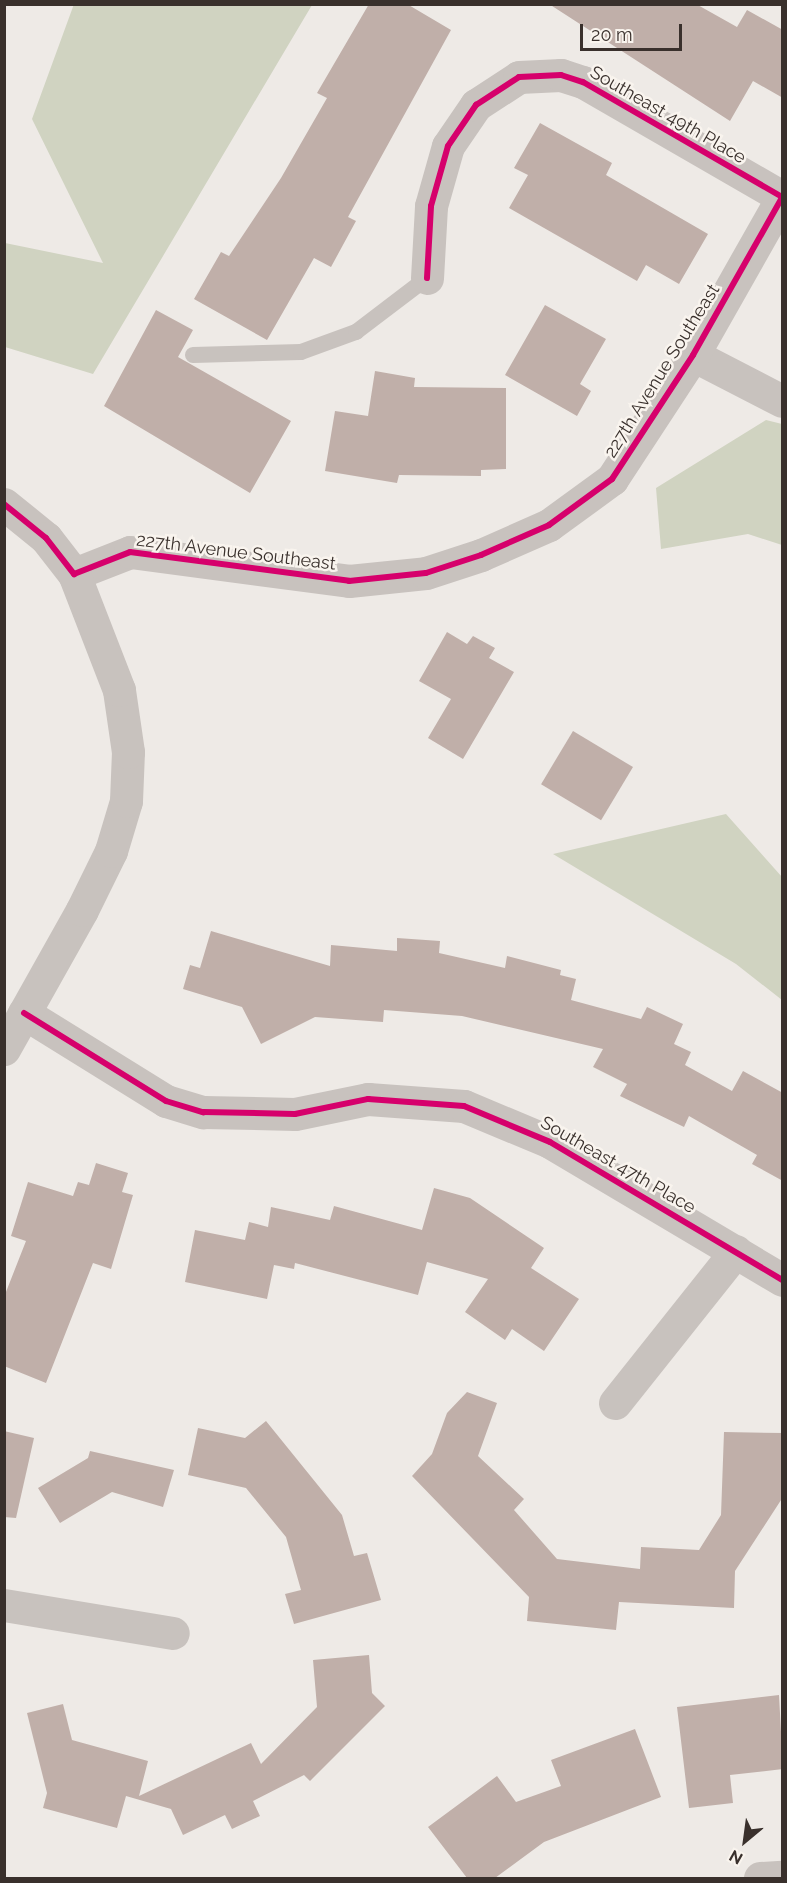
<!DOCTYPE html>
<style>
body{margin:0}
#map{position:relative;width:787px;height:1883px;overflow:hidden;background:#eeeae6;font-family:Raleway,sans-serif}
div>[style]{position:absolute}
.green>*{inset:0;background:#d0d3c1}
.building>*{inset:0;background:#c0afa9;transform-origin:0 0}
.service>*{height:16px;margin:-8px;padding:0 8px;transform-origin:8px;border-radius:8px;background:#c8c2be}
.minor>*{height:33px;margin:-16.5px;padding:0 16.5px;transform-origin:16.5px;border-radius:16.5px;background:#c8c2be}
.cycleway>*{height:6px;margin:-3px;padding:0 3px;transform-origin:3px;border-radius:3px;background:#d6006c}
span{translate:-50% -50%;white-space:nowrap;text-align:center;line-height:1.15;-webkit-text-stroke:5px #f9f4ee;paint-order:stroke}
.street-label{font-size:18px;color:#39302c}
.frame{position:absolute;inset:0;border:6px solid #39302c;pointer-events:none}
.north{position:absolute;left:715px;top:1811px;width:60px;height:60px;-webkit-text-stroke:4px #f9f4ee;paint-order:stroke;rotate:209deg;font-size:16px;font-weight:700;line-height:24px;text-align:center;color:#39302c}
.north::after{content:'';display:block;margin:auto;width:21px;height:27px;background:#39302c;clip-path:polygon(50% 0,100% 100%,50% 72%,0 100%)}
.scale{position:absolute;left:580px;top:24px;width:102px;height:27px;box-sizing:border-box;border:3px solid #39302c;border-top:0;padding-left:8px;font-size:18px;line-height:21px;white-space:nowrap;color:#39302c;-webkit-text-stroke:4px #f9f4ee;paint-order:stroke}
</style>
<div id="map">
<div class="green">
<div style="clip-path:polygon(74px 4px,312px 5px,93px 374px,5px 347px,5px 243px,103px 263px,32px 119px)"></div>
<div style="clip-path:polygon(766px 420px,782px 424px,782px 545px,748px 534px,661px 549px,656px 488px)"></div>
<div style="clip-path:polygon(726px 814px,782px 877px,782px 1000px,736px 964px,553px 854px)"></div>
</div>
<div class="building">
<div style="clip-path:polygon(369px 4px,407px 4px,451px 30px,348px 217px,356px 221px,331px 267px,314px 258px,267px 340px,194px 299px,221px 252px,229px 256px,281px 178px,327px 98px,317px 93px)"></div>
<div style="clip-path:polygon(549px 4px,696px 4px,737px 27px,747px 10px,783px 30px,783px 98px,753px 81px,730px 121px)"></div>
<div style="clip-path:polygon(540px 123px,612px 163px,606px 175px,708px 234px,679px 284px,646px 265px,637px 281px,509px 208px,528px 175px,514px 168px)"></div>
<div style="clip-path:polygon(545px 305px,606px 339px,580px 384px,591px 391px,577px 416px,505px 375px)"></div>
<div style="clip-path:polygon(156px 310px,193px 330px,178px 357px,291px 421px,250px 493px,104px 406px)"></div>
<div style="clip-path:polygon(375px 371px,415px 378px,414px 387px,506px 388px,506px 469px,481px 470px,481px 476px,399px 475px,397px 483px,325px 471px,335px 411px,368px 416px)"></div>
<div style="clip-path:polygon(447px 632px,467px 644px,473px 636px,495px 648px,489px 658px,514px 672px,463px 759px,428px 738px,451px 699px,419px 681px)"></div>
<div style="left:573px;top:731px;width:70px;height:62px;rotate:31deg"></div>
<div style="clip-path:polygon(211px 931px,330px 966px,331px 945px,397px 951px,397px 938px,440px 941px,439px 953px,505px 968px,507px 956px,561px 970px,560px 975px,576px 979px,571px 1000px,641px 1019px,647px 1007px,683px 1024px,674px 1044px,691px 1052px,685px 1065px,732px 1091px,743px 1071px,783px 1093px,783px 1181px,752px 1164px,757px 1155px,689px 1116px,684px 1127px,620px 1096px,627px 1084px,593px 1067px,603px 1049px,462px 1016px,384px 1010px,383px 1022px,315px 1017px,261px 1044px,242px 1007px,183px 989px,190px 965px,200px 968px)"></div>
<div style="clip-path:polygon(96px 1163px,128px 1173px,122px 1192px,133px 1195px,111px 1269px,93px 1263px,46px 1383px,4px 1366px,4px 1297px,26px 1241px,11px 1236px,28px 1182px,73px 1196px,78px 1182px,89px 1185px)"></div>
<div style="clip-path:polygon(434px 1188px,470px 1198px,544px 1248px,531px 1268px,579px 1299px,544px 1351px,512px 1329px,505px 1340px,465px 1312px,488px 1279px,427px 1262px,418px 1295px,295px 1263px,294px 1269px,274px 1265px,267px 1299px,185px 1282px,195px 1230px,245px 1240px,249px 1222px,268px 1227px,271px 1207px,330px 1220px,334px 1206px,422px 1230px)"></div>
<div style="clip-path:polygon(467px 1392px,497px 1403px,478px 1456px,524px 1499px,514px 1510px,557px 1559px,640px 1569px,641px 1547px,699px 1550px,721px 1515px,724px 1432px,783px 1433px,783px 1497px,735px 1571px,734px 1608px,619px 1602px,616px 1630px,527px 1621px,529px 1597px,412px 1476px,432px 1454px,447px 1413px)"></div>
<div style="clip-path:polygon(266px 1421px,342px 1515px,354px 1556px,367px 1553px,381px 1600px,294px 1624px,285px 1594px,301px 1590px,286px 1537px,246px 1488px,188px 1475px,198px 1428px,245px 1438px)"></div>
<div style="clip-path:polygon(4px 1431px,34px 1438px,16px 1518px,4px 1517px)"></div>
<div style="clip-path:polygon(90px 1451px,174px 1470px,163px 1507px,112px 1492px,60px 1523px,38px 1488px,88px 1458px)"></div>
<div style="clip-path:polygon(369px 1655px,372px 1693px,385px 1706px,310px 1781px,304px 1775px,253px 1801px,260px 1816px,232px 1829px,225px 1815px,183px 1835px,171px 1809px,126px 1796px,117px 1828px,43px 1808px,47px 1793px,27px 1713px,63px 1704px,72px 1740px,148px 1761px,139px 1796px,251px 1743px,261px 1764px,317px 1707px,313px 1660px)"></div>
<div style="clip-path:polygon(779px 1695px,783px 1769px,730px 1775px,733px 1803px,689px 1808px,677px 1707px)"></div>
<div style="clip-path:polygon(635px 1729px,661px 1797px,544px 1842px,495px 1878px,467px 1878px,428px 1827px,497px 1776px,516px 1802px,561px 1786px,551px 1760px)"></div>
</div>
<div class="service">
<div style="left:193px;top:355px;width:108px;rotate:-1.6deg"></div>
<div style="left:301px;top:352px;width:59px;rotate:-20deg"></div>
<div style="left:356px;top:332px;width:89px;rotate:-37.3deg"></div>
</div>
<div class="minor">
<div style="left:427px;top:278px;width:72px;rotate:-86.8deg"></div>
<div style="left:431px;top:206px;width:62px;rotate:-74.2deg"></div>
<div style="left:448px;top:146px;width:50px;rotate:-55.7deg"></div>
<div style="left:476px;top:105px;width:51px;rotate:-33.1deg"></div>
<div style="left:519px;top:77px;width:42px;rotate:-2.7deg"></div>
<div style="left:561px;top:75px;width:23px;rotate:18deg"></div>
<div style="left:583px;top:82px;width:230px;rotate:30deg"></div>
<div style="left:693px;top:355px;width:100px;rotate:27.3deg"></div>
<div style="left:4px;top:504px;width:54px;rotate:39deg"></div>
<div style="left:46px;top:538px;width:46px;rotate:52.1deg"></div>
<div style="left:74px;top:574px;width:60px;rotate:-21.4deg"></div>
<div style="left:130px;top:552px;width:221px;rotate:7.5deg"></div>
<div style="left:349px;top:581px;width:77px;rotate:-5.9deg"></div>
<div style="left:426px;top:573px;width:58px;rotate:-18.1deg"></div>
<div style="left:481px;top:555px;width:74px;rotate:-23.8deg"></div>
<div style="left:549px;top:525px;width:78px;rotate:-36.1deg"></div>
<div style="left:612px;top:479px;width:148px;rotate:-56.8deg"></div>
<div style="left:693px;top:355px;width:180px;rotate:-60.5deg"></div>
<div style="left:24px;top:1013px;width:167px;rotate:31.8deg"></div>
<div style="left:166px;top:1101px;width:39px;rotate:17deg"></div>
<div style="left:203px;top:1112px;width:92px;rotate:1.2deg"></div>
<div style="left:295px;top:1114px;width:75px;rotate:-11.6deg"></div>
<div style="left:368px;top:1099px;width:96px;rotate:4.2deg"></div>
<div style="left:464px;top:1106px;width:93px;rotate:22.7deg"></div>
<div style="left:550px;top:1142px;width:270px;rotate:30.7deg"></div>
<div style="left:4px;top:1049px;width:159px;rotate:-60.7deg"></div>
<div style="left:82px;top:910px;width:66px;rotate:-63.8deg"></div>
<div style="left:111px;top:851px;width:52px;rotate:-73.3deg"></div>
<div style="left:126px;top:801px;width:49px;rotate:-87.7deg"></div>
<div style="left:128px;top:752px;width:63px;rotate:-98.3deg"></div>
<div style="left:119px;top:690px;width:124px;rotate:-111.2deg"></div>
<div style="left:615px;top:1403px;width:194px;rotate:-51.5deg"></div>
<div style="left:4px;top:1605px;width:171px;rotate:9.4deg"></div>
<div style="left:760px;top:1878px;width:22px;rotate:-3deg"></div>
</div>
<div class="cycleway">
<div style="left:427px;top:278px;width:72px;rotate:-86.8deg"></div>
<div style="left:431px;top:206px;width:62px;rotate:-74.2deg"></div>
<div style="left:448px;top:146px;width:50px;rotate:-55.7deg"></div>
<div style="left:476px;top:105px;width:51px;rotate:-33.1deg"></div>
<div style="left:519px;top:77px;width:42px;rotate:-2.7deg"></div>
<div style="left:561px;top:75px;width:23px;rotate:18deg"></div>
<div style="left:583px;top:82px;width:230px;rotate:30deg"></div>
<div style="left:4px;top:504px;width:54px;rotate:39deg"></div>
<div style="left:46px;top:538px;width:46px;rotate:52.1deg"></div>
<div style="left:74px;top:574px;width:60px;rotate:-21.4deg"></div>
<div style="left:130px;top:552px;width:221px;rotate:7.5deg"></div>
<div style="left:349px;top:581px;width:77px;rotate:-5.9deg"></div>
<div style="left:426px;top:573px;width:58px;rotate:-18.1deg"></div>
<div style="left:481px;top:555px;width:74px;rotate:-23.8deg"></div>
<div style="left:549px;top:525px;width:78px;rotate:-36.1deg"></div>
<div style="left:612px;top:479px;width:148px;rotate:-56.8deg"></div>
<div style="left:693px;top:355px;width:180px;rotate:-60.5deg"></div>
<div style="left:24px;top:1013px;width:167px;rotate:31.8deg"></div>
<div style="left:166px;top:1101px;width:39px;rotate:17deg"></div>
<div style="left:203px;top:1112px;width:92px;rotate:1.2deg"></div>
<div style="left:295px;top:1114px;width:75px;rotate:-11.6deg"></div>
<div style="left:368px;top:1099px;width:96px;rotate:4.2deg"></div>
<div style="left:464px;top:1106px;width:93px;rotate:22.7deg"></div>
<div style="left:550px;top:1142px;width:270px;rotate:30.7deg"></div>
</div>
<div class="street-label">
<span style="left:668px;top:115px;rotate:30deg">Southeast 49th Place</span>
<span style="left:662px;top:371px;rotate:-58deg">227th Avenue Southeast</span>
<span style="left:236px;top:552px;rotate:7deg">227th Avenue Southeast</span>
<span style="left:618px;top:1165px;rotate:30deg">Southeast 47th Place</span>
</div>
<div class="frame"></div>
<div class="north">N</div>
<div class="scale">20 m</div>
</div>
